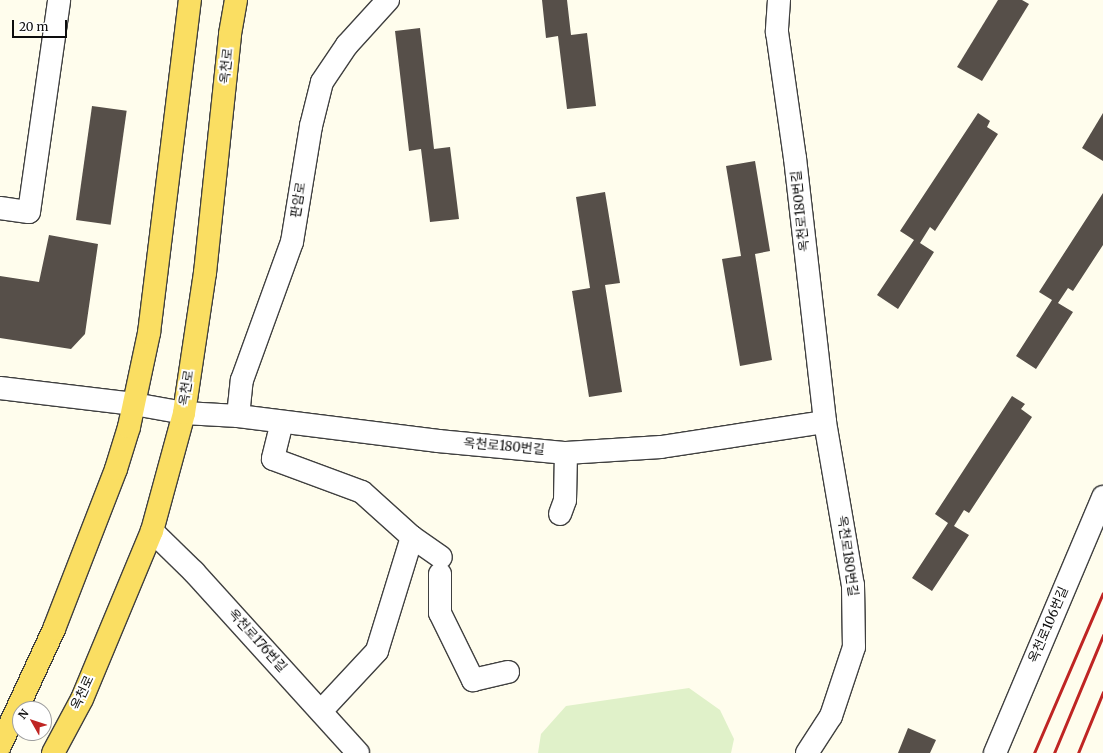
<!DOCTYPE html>
<meta charset="utf-8">
<style>
body{margin:0}
#map{position:relative;width:1103px;height:753px;overflow:hidden;background:#fffded;font-family:Merriweather,"Noto Sans KR",serif}
div>[style]{position:absolute}
.pitch>*{inset:0;background:#e0f1c9}
.building>*{inset:0;background:#564f49;transform-origin:0 0}
.roads{filter:drop-shadow(1px 0 #404040) drop-shadow(-1px 0 #404040) drop-shadow(0 1px #404040) drop-shadow(0 -1px #404040)}
.minor>*{height:22px;margin:-11px;padding:0 11px;transform-origin:11px;border-radius:11px;background:#fff}
.major>*{height:22px;margin:-11px;padding:0 11px;transform-origin:11px;border-radius:11px;background:#fade62}
.rail>*{height:3px;margin:-1.5px;padding:0 1.5px;transform-origin:1.5px;border-radius:1.5px;background:#bf2523}
span{translate:-50% -50%;white-space:nowrap;text-align:center;line-height:1.15;-webkit-text-stroke:4px #fff;paint-order:stroke}
.street-label{font-size:13px;color:#0d0d0d}
.north{position:absolute;left:12px;top:701px;width:40px;height:40px;box-sizing:border-box;background:#fff;border:1px solid #9e9e9e;border-radius:50%;rotate:309deg;font-size:11px;font-weight:700;line-height:16px;text-align:center;color:#0d0d0d}
.north::after{content:'';display:block;margin:auto;width:14px;height:18px;background:#bf2523;clip-path:polygon(50% 0,100% 100%,50% 72%,0 100%)}
.scale{position:absolute;left:12px;top:20px;width:55px;height:18px;box-sizing:border-box;border:2px solid #0d0d0d;border-top:0;padding-left:5px;font-size:12px;line-height:14px;white-space:nowrap;color:#0d0d0d;-webkit-text-stroke:3px #fff;paint-order:stroke}
</style>
<div id="map">
<div class="pitch">
<div style="clip-path:polygon(689px 688px,720px 710px,734px 739px,731px 753px,538px 753px,541px 734px,566px 706px)"></div>
</div>
<div class="building">
<div style="clip-path:polygon(542px 0,567px 0,571px 35px,587px 33px,596px 106px,567px 109px,558px 36px,546px 38px)"></div>
<div style="clip-path:polygon(998px 0,1022px 0,1029px 4px,982px 81px,957px 67px)"></div>
<div style="clip-path:polygon(420px 28px,434px 149px,450px 147px,459px 219px,430px 222px,421px 149px,409px 151px,395px 31px)"></div>
<div style="left:92px;top:106px;width:35px;height:115px;rotate:8deg"></div>
<div style="clip-path:polygon(978px 113px,990px 121px,987px 127px,998px 134px,935px 231px,930px 227px,920px 243px,934px 252px,898px 309px,877px 295px,914px 240px,900px 231px)"></div>
<div style="clip-path:polygon(1103px 113px,1103px 161px,1082px 148px)"></div>
<div style="clip-path:polygon(755px 161px,770px 251px,755px 254px,772px 360px,740px 366px,722px 259px,741px 256px,726px 166px)"></div>
<div style="clip-path:polygon(605px 192px,620px 283px,605px 285px,622px 392px,589px 397px,572px 291px,590px 288px,576px 197px)"></div>
<div style="clip-path:polygon(1103px 193px,1103px 245px,1073px 291px,1068px 288px,1058px 303px,1073px 312px,1036px 369px,1016px 356px,1052px 300px,1039px 292px)"></div>
<div style="clip-path:polygon(49px 235px,98px 244px,85px 334px,71px 349px,0 338px,0 276px,39px 282px)"></div>
<div style="clip-path:polygon(1012px 396px,1025px 404px,1021px 409px,1032px 417px,969px 513px,964px 510px,954px 526px,969px 535px,932px 591px,912px 578px,948px 523px,935px 514px)"></div>
<div style="clip-path:polygon(908px 728px,936px 740px,930px 753px,898px 753px)"></div>
</div>
<div class="roads">
<div class="minor">
<div style="left:779px;top:0;width:32px;rotate:94deg"></div>
<div style="left:777px;top:32px;width:127px;rotate:81.9deg"></div>
<div style="left:795px;top:158px;width:266px;rotate:83.5deg"></div>
<div style="left:825px;top:422px;width:165px;rotate:80.3deg"></div>
<div style="left:853px;top:585px;width:62px;rotate:89.1deg"></div>
<div style="left:854px;top:647px;width:73px;rotate:108.4deg"></div>
<div style="left:831px;top:716px;width:44px;rotate:123deg"></div>
<div style="left:0;top:208px;width:29px;rotate:8deg"></div>
<div style="left:29px;top:212px;width:214px;rotate:-81.9deg"></div>
<div style="left:0;top:388px;width:135px;rotate:6.8deg"></div>
<div style="left:134px;top:404px;width:51px;rotate:10.2deg"></div>
<div style="left:184px;top:413px;width:54px;rotate:3.2deg"></div>
<div style="left:238px;top:416px;width:202px;rotate:7.1deg"></div>
<div style="left:438px;top:441px;width:129px;rotate:5.4deg"></div>
<div style="left:566px;top:453px;width:95px;rotate:-3.6deg"></div>
<div style="left:661px;top:447px;width:166px;rotate:-8.7deg"></div>
<div style="left:238px;top:416px;width:36px;rotate:-84deg"></div>
<div style="left:242px;top:380px;width:147px;rotate:-70.1deg"></div>
<div style="left:292px;top:242px;width:118px;rotate:-80.7deg"></div>
<div style="left:311px;top:126px;width:45px;rotate:-76deg"></div>
<div style="left:322px;top:82px;width:45px;rotate:-56deg"></div>
<div style="left:347px;top:45px;width:61px;rotate:-47.7deg"></div>
<div style="left:282px;top:422px;width:38px;rotate:104deg"></div>
<div style="left:273px;top:459px;width:95px;rotate:20.3deg"></div>
<div style="left:362px;top:492px;width:67px;rotate:42deg"></div>
<div style="left:412px;top:537px;width:119px;rotate:107.1deg"></div>
<div style="left:377px;top:651px;width:82px;rotate:133deg"></div>
<div style="left:560px;top:514px;width:15px;rotate:-70deg"></div>
<div style="left:565px;top:500px;width:47px;rotate:-88.8deg"></div>
<div style="left:152px;top:531px;width:59px;rotate:44.3deg"></div>
<div style="left:194px;top:572px;width:244px;rotate:47.8deg"></div>
<div style="left:412px;top:537px;width:35px;rotate:35deg"></div>
<div style="left:440px;top:574px;width:39px;rotate:90deg"></div>
<div style="left:440px;top:613px;width:75px;rotate:63.8deg"></div>
<div style="left:473px;top:680px;width:36px;rotate:-13deg"></div>
<div style="left:995px;top:753px;width:278px;rotate:-67.1deg"></div>
</div>
<div class="major">
<div style="left:0;top:746px;width:129px;rotate:-65.2deg"></div>
<div style="left:54px;top:629px;width:172px;rotate:-68.8deg"></div>
<div style="left:116px;top:469px;width:44px;rotate:-72.8deg"></div>
<div style="left:129px;top:427px;width:96px;rotate:-78deg"></div>
<div style="left:149px;top:333px;width:336px;rotate:-83deg"></div>
<div style="left:53px;top:753px;width:61px;rotate:-61.8deg"></div>
<div style="left:82px;top:699px;width:182px;rotate:-67.4deg"></div>
<div style="left:152px;top:531px;width:122px;rotate:-74.8deg"></div>
<div style="left:184px;top:413px;width:142px;rotate:-81.5deg"></div>
<div style="left:205px;top:273px;width:240px;rotate:-84deg"></div>
<div style="left:230px;top:34px;width:35px;rotate:-80deg"></div>
</div>
</div>
<div class="rail">
<div style="left:1034px;top:753px;width:174px;rotate:-66.7deg"></div>
<div style="left:1054px;top:753px;width:128px;rotate:-67.4deg"></div>
<div style="left:1078px;top:753px;width:66px;rotate:-67.7deg"></div>
</div>
<div class="street-label">
<span style="left:227px;top:66px;rotate:-84deg">옥천로</span>
<span style="left:299px;top:200px;rotate:-81deg">판암로</span>
<span style="left:801px;top:211px;rotate:-96deg">옥천로180번길</span>
<span style="left:187px;top:388px;rotate:-81deg">옥천로</span>
<span style="left:504px;top:447px;rotate:5deg">옥천로180번길</span>
<span style="left:847px;top:556px;rotate:82deg">옥천로180번길</span>
<span style="left:1049px;top:625px;rotate:-67deg">옥천로106번길</span>
<span style="left:257px;top:641px;rotate:48deg">옥천로176번길</span>
<span style="left:83px;top:693px;rotate:-65deg">옥천로</span>
</div>
<div class="north">N</div>
<div class="scale">20 m</div>
</div>
